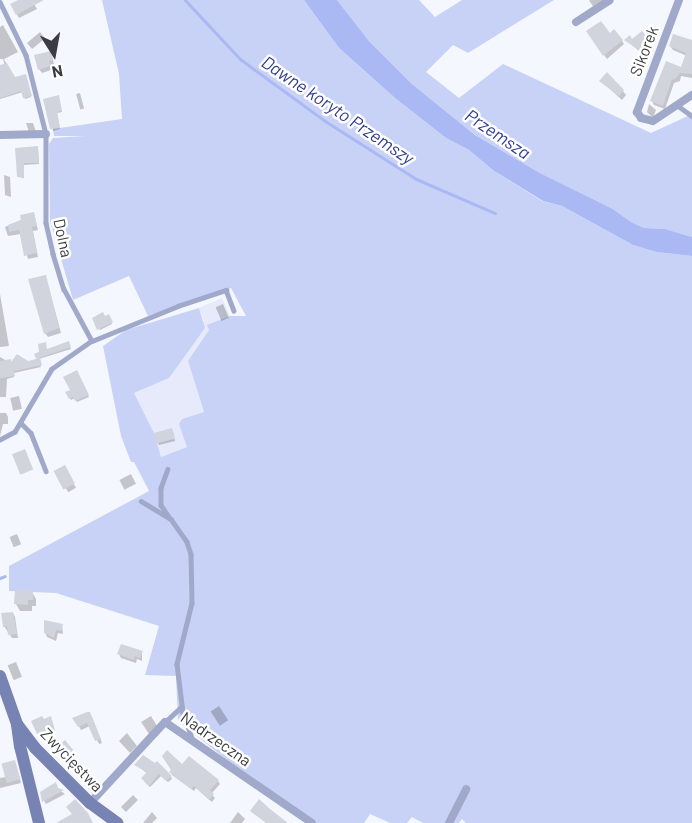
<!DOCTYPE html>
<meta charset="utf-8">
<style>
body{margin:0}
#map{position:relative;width:692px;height:823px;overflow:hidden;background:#f5f7fe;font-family:Barlow,sans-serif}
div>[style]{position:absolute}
.built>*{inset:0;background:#e6eafa}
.green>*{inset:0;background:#c8d2f6}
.water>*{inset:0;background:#aab9f4}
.shadow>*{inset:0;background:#0003;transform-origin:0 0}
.stream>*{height:3px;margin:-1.5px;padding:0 1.5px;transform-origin:1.5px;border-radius:1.5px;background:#aab9f4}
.building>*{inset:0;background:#d1d4dc;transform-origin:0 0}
.lane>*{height:4.5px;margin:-2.25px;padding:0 2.25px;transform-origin:2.25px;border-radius:2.25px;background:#a0a9ca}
.street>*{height:8px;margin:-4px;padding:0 4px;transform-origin:4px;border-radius:4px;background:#a0a9ca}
.secondary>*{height:12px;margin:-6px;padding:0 6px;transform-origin:6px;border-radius:6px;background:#7783b2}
span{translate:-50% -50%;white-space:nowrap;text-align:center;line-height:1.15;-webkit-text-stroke:5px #fff;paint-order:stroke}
.street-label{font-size:16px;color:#3c3d40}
.water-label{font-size:18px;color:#323d90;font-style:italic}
.north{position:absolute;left:24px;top:24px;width:60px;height:60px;-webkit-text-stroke:4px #fff;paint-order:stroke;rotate:169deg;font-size:16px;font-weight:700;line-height:24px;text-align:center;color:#3c3d40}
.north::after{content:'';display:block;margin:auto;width:21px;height:27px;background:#3c3d40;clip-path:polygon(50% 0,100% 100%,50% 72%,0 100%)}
</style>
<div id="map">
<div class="built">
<div style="clip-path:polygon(222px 298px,230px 316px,210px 330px,188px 361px,204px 412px,182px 419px,187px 447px,161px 457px,134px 393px,169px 378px,204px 321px,199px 308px)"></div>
</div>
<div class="green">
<div style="clip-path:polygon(102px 0,304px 0,339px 48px,395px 98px,446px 138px,469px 150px,494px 171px,542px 201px,562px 206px,633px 245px,656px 252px,692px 256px,692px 823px,466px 823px,462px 819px,459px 823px,423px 823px,412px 817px,407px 823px,390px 823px,370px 814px,364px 823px,306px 823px,178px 721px,176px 676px,145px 675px,159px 626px,56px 593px,9px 591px,9px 566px,149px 491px,134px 462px,131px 462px,121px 436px,103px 346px,126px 330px,199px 308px,205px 328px,169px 378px,134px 393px,154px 433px,161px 457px,187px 447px,179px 424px,182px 419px,204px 412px,188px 361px,209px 330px,207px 325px,230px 316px,246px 316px,231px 288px,148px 316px,129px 276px,73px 300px,50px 221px,49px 144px,53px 138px,85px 136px,54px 136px,53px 129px,122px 119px,119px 74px)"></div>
<div style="clip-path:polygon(337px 0,419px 0,435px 17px,462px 0,554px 0,468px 53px,453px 45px,426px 72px,459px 98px,503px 64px,651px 133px,692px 114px,692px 237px,665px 229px,644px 228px,631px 222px,613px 209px,540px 173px,475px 135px,412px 84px,369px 41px)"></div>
</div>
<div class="water">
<div style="clip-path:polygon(304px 0,337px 0,369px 41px,412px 84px,475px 135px,540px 173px,613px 209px,631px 222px,644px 228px,665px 229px,692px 237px,692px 256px,656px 252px,633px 245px,562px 206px,543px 201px,494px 171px,469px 150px,446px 138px,395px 98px,339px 48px)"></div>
</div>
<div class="shadow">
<div style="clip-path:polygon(22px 0,32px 0,37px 9px,19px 18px,12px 5px)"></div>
<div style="clip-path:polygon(589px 0,605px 0,594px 8px)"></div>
<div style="clip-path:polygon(3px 25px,18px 52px,4px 59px,14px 78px,26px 77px,31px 97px,25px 99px,23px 92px,0 99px,0 87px,10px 84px,3px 59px,0 59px,0 27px)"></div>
<div style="left:40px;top:32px;width:8px;height:17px;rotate:50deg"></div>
<div style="clip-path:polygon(590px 35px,609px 35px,622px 41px,624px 44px,607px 59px)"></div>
<div style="clip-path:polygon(626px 40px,652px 45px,654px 49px,645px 56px)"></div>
<div style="clip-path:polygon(692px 42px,692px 78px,681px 76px,680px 81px,674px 83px,665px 109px,654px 105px,652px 101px,667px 63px,682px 69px,687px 56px,673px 50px,670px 46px)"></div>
<div style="clip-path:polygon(52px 56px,54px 64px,50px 65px,51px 70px,42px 73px,39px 69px)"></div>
<div style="clip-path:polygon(601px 81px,623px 91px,626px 95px,622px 100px)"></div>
<div style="left:80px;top:93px;width:16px;height:4px;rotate:75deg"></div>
<div style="clip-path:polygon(59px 99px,62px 112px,57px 113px,60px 129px,53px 131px,45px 100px)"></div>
<div style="clip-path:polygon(649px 104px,656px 110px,653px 118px,647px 112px)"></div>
<div style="clip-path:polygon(26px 123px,33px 123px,36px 132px,29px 132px)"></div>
<div style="clip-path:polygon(17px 149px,38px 149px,39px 164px,24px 165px,24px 178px,18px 177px)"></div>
<div style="clip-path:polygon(4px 175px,10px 177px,11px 197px,5px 195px)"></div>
<div style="clip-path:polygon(34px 214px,38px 230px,33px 231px,38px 257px,28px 259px,21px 234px,8px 236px,5px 227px)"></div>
<div style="clip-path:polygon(47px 281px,61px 333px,48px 337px,45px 333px)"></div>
<div style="clip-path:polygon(0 294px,9px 346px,0 347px)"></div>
<div style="left:223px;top:304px;width:15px;height:8px;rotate:67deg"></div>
<div style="clip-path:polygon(108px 316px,112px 324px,100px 330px,94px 319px)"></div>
<div style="clip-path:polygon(68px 343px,71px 349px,39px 359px,41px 367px,14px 373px,14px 377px,7px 379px,6px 397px,0 397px,0 357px,12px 364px,27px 363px,39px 360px,36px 355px)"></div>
<div style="clip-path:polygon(77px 372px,89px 397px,77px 402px,75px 398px,71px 400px,67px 393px,72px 391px)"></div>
<div style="left:19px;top:396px;width:13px;height:9px;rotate:77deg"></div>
<div style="clip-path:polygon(0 413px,6px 413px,8px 417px,8px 424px,3px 424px,0 436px)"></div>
<div style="clip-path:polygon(173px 431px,175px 441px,159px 445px,158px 443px)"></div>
<div style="left:64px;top:467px;width:24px;height:9px;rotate:60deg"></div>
<div style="left:131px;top:474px;width:11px;height:13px;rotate:63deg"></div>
<div style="left:17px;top:534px;width:11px;height:8px;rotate:68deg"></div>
<div style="clip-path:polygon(32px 592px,36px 599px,36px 606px,32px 606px,32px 611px,20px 611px,16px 604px)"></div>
<div style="clip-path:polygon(13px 613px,15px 617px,18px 638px,12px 638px,4px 626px)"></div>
<div style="clip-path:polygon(62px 625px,63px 634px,58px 633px,56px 641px,47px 637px,45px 632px)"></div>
<div style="clip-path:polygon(142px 653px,142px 661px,137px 659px,136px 663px,121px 658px,119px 654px)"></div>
<div style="left:16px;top:662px;width:16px;height:9px;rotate:68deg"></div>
<div style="left:219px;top:706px;width:17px;height:10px;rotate:57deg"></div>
<div style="clip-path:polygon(151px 716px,157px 726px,149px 734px,141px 722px)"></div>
<div style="clip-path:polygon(92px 717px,102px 743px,99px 744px,90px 726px,81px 730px,75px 719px)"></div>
<div style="clip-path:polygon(51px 718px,55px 731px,40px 737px,33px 722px)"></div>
<div style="clip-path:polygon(127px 733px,137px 746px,130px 753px,119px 741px)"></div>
<div style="clip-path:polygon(71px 751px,74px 755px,65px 763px,58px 754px)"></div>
<div style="clip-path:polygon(16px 765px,21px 783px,0 788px,0 778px,6px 777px)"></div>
<div style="clip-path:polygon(136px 765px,171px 777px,172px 779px,168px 782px,161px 776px,150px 787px,144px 781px,148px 774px)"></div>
<div style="clip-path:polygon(182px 766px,218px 781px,220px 784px,211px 794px,215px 798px,212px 802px,196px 788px,194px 791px,172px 775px,171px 772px)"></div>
<div style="clip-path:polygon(95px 782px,100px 789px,94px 796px,88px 788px)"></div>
<div style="clip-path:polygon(58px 789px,65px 794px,46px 804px,44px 801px)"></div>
<div style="left:133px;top:795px;width:7px;height:17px;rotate:45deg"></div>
<div style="clip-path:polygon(152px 812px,157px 818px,152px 823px,143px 823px)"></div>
<div style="clip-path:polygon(238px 812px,245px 819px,242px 823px,230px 823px)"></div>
</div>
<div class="stream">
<div style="left:185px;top:0;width:81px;rotate:47deg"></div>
<div style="left:240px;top:59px;width:105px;rotate:36.1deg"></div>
<div style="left:325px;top:121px;width:108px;rotate:32.5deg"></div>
<div style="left:416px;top:179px;width:86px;rotate:23.3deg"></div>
<div style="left:0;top:578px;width:5px;rotate:-22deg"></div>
</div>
<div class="building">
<div style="clip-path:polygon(18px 0,44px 0,16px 15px,10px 4px)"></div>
<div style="clip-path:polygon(601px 21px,610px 33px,614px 29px,623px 40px,603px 56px,586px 31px)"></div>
<div style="clip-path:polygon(642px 31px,653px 44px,642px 52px,624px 40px,630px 35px,632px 39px)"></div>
<div style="clip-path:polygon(673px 34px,692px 40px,692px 74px,680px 73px,674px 80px,672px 79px,663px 106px,650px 101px,666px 61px,681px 67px,686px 53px,669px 46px)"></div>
<div style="clip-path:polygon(51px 51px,53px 60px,49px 61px,50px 66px,38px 70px,34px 55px)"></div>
<div style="clip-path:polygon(7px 63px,15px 77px,26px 74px,32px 96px,23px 98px,21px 91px,0 98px,0 65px)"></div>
<div style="clip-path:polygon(607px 72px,624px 90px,619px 96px,599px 81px)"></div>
<div style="clip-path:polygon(59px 95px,62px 111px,57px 112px,60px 128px,50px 129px,43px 99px)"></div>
<div style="clip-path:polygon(38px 146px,39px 163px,24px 163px,24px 177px,17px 177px,15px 148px)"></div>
<div style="clip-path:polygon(34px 212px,37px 226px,32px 227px,37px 253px,24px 256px,19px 230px,9px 232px,8px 225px,21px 220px,20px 215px)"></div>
<div style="clip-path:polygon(46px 275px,59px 328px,44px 334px,28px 279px)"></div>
<div style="clip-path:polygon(103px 312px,105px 316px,109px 314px,113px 322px,97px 330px,92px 318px)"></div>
<div style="clip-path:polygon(69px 341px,71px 347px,36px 359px,34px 354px,39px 352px,38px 344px,46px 342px,47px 349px)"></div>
<div style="clip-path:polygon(17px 354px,28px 361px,40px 358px,42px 365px,14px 371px,15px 376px,0 378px,0 361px,11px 359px,11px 362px)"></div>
<div style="clip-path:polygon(77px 370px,89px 395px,75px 401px,73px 397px,69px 399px,65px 392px,70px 390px,63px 377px)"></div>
<div style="left:172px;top:428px;width:11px;height:19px;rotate:75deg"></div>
<div style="left:25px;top:449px;width:22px;height:14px;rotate:68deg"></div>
<div style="left:65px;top:465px;width:21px;height:13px;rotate:62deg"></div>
<div style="clip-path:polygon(15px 590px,33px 590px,33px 600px,28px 600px,28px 605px,14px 604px)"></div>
<div style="clip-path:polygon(13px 612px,17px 634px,8px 635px,7px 626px,3px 627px,1px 613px)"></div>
<div style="clip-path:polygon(44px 620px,63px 624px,61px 631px,56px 630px,54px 638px,44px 633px)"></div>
<div style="clip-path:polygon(121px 644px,143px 651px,140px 658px,135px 656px,134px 660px,117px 654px)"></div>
<div style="clip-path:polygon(87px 712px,90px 712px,101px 739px,95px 741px,87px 723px,78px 727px,72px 718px)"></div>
<div style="clip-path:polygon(42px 716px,44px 719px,51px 716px,54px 727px,37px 734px,31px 721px)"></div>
<div style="left:65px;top:740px;width:13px;height:15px;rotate:51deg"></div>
<div style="clip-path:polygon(167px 750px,182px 764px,189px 756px,219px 780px,210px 790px,214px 794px,209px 800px,194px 786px,191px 789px,169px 772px,171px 770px,162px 756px)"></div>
<div style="clip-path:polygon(143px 755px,155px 763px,157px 761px,172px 776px,166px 781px,159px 774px,149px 786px,141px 778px,147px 772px,134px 765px)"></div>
<div style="left:15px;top:760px;width:20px;height:14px;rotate:75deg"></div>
<div style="clip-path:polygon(56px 782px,58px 788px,64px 790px,42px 802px,40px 792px)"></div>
<div style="clip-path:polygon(75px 799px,88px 813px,93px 823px,56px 823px,72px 814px,66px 807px)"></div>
<div style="clip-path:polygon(259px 799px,270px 809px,288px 823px,266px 823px,250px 811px)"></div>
</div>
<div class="lane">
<div style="left:0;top:2px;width:59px;rotate:63.9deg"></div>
<div style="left:26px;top:55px;width:81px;rotate:75.8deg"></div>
<div style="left:46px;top:134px;width:89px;rotate:90deg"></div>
<div style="left:46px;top:223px;width:32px;rotate:77deg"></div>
<div style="left:53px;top:254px;width:37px;rotate:73deg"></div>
<div style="left:64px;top:289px;width:59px;rotate:61.7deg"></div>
<div style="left:92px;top:341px;width:49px;rotate:145deg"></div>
<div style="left:52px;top:369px;width:73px;rotate:120.4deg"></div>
<div style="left:15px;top:432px;width:17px;rotate:152deg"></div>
<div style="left:677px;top:105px;width:19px;rotate:36deg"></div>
<div style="left:92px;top:341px;width:93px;rotate:-22.1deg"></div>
<div style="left:178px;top:306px;width:51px;rotate:-18.4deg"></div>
<div style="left:226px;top:290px;width:22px;rotate:69deg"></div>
<div style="left:21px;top:423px;width:14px;rotate:45deg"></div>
<div style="left:31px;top:433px;width:41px;rotate:68.5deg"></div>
<div style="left:168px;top:469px;width:20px;rotate:110deg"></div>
<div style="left:161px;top:488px;width:17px;rotate:90deg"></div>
<div style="left:161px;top:505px;width:14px;rotate:56deg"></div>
<div style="left:141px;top:501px;width:35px;rotate:31deg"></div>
<div style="left:171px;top:519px;width:28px;rotate:55deg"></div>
<div style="left:187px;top:542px;width:13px;rotate:72deg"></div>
<div style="left:191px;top:554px;width:49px;rotate:88.8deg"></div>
<div style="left:192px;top:603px;width:63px;rotate:103.8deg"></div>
<div style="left:177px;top:664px;width:49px;rotate:83deg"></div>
<div style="left:183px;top:713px;width:30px;rotate:70deg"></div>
<div style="left:165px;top:722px;width:22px;rotate:-43deg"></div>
</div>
<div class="street">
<div style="left:679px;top:0;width:120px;rotate:110.6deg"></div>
<div style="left:637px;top:112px;width:7px;rotate:56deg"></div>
<div style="left:641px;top:118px;width:12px;rotate:14deg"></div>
<div style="left:653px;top:121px;width:47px;rotate:-33.7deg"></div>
<div style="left:576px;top:22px;width:40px;rotate:-32.9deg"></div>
<div style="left:0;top:135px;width:46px;rotate:-1.2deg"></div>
<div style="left:90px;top:803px;width:110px;rotate:-47.2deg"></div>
<div style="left:165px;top:722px;width:178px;rotate:34.5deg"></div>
<div style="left:449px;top:823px;width:38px;rotate:-63deg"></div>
</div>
<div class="secondary">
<div style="left:0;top:676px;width:51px;rotate:70.5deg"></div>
<div style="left:17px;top:724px;width:30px;rotate:53deg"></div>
<div style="left:35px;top:748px;width:78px;rotate:45deg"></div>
<div style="left:90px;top:803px;width:34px;rotate:36deg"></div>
<div style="left:17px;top:725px;width:21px;rotate:82deg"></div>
<div style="left:20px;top:746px;width:79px;rotate:76.1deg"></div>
</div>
<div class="street-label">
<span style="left:644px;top:51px;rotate:-69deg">Sikorek</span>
<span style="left:63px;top:238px;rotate:78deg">Dolna</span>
<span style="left:216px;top:739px;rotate:35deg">Nadrzeczna</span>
<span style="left:72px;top:760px;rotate:46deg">Zwycięstwa</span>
</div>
<div class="water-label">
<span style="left:338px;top:110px;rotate:34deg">Dawne koryto Przemszy</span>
<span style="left:498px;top:134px;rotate:34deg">Przemsza</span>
</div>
<div class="north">N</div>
</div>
